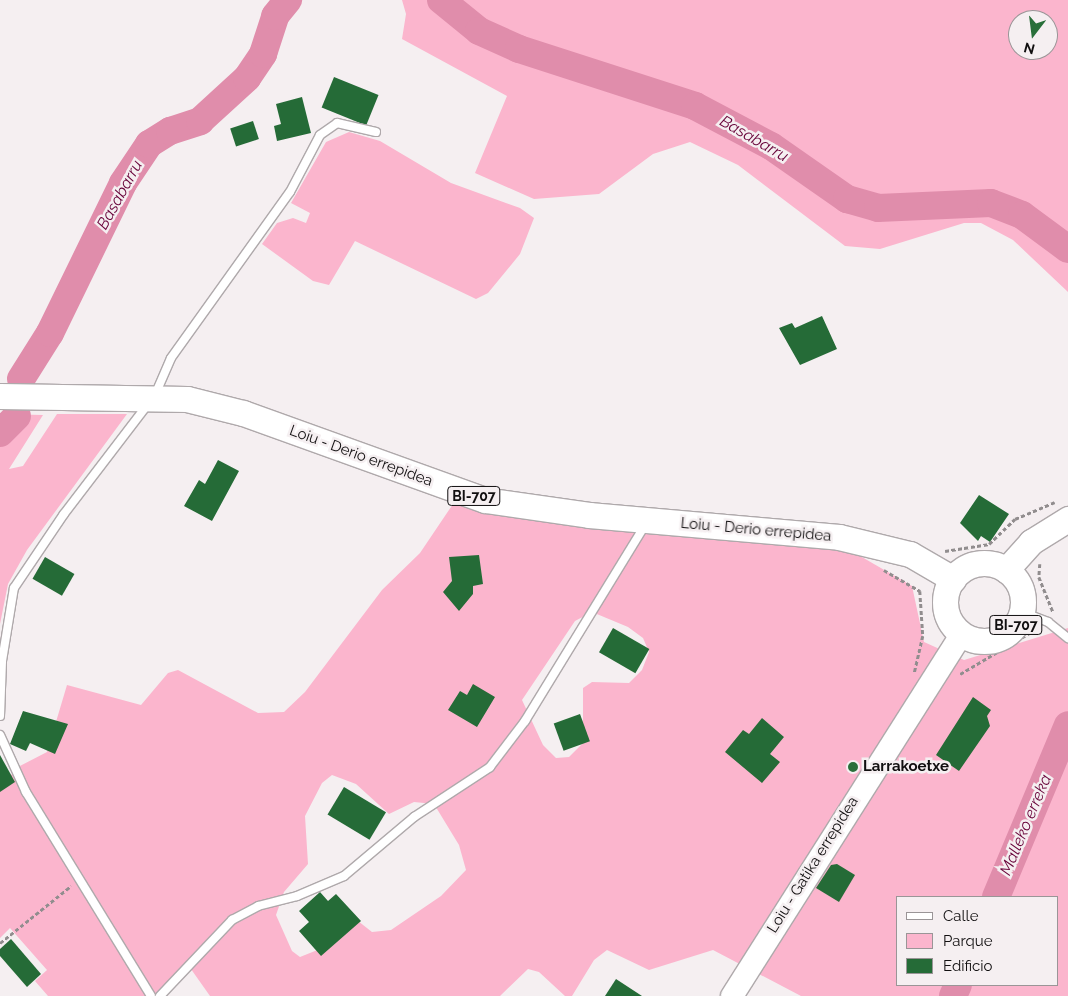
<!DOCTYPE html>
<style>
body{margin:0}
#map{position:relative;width:1068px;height:996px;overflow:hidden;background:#f5eff1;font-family:Raleway,sans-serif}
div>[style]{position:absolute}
.green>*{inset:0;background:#fbb5cd}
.river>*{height:28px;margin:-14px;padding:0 14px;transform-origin:14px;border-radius:14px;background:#e08dab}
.building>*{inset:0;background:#256b37;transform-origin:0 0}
.path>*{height:2.5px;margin-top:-1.25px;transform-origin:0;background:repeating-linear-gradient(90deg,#918d8e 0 4px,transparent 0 6.5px)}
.roads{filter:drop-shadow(1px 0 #afa9ab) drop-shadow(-1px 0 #afa9ab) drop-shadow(0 1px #afa9ab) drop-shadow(0 -1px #afa9ab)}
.lane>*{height:8px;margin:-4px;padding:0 4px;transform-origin:4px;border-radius:4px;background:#fff}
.secondary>*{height:22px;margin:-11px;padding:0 11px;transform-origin:11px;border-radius:11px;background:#fff}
.primary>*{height:25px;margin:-12.5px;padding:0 12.5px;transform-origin:12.5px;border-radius:12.5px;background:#fff}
.primary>.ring{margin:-12.5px;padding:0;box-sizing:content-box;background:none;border:25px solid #fff;border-radius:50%}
.dots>*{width:14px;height:14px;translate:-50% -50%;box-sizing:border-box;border:2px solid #f5eff1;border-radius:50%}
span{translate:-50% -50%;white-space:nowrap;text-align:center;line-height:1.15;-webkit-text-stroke:5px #f5eff1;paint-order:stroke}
.shield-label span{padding:1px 4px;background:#f5eff1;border:1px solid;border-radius:4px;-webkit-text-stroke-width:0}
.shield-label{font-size:14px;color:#110f10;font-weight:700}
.street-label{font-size:15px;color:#110f10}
.poi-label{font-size:15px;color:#110f10;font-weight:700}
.left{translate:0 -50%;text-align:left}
.water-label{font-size:16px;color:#670038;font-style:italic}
.legend{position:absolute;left:896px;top:896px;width:162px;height:90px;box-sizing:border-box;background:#f5eff1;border:1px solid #9a9597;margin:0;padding:6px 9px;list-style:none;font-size:15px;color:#110f10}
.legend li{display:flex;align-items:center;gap:10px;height:25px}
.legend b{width:25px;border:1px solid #9a9597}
.north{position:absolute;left:1008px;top:10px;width:50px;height:50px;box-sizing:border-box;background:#f5eff1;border:1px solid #9a9597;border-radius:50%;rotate:195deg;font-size:14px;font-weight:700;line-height:20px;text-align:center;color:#110f10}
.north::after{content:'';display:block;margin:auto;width:18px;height:22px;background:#296f3a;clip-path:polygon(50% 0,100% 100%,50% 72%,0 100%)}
</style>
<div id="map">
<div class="green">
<div style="clip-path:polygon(evenodd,402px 0,1068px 0,1068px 292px,1013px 240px,981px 223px,964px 223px,880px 249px,845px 246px,738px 165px,690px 142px,653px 154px,599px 194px,534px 199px,475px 173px,507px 96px,402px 39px,406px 14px,402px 0,1018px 20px,1048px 20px,1048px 50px,1018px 50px,1018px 20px)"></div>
<div style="clip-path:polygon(349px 132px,380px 141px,451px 183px,520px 208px,534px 218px,520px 254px,488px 293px,476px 299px,355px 241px,329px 285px,313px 281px,262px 244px,277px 223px,293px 218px,306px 223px,310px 213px,291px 203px,326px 142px)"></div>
<div style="clip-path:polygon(0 414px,43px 415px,9px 469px,23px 466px,57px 414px,127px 414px,27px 550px,8px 584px,0 624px)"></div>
<div style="clip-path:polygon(evenodd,453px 504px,589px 526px,848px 549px,912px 586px,924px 642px,964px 660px,1068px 628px,1068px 996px,801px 996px,713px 950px,649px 970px,607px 950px,594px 960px,572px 996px,565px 996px,539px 972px,528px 969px,500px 996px,210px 996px,186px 962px,160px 996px,48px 996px,35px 981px,47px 970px,10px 928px,0 938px,0 791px,16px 768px,47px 752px,67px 685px,141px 705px,168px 673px,178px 670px,258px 713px,284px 712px,305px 692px,382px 590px,420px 553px,453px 504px,592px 612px,628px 627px,643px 638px,649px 652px,642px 670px,629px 683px,592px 682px,583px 688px,583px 743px,569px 757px,556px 758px,543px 745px,522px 700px,575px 621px,592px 612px,453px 504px,332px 775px,356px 784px,389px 814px,414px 802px,434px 804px,459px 845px,466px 870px,441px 896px,391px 930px,372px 932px,358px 921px,320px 949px,300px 957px,292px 951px,276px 915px,284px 892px,308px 864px,305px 816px,322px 783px,332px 775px,453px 504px,897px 897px,1057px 897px,1057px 985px,897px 985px,897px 897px)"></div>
</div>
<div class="river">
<div style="left:441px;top:0;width:49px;rotate:39.2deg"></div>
<div style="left:479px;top:31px;width:44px;rotate:24.2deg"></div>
<div style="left:519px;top:49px;width:185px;rotate:17.9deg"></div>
<div style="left:695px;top:106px;width:86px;rotate:27.8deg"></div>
<div style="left:771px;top:146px;width:93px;rotate:34.9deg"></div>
<div style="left:847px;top:199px;width:32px;rotate:16deg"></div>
<div style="left:878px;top:208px;width:113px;rotate:-2.5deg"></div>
<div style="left:991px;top:203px;width:33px;rotate:21deg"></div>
<div style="left:1022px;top:215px;width:57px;rotate:36.5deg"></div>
<div style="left:21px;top:379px;width:54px;rotate:-57.8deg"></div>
<div style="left:50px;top:333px;width:167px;rotate:-64deg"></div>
<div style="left:123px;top:183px;width:47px;rotate:-56.3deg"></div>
<div style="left:149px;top:144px;width:25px;rotate:-32deg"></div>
<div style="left:170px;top:131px;width:32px;rotate:-18deg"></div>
<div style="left:200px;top:121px;width:64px;rotate:-42.5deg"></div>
<div style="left:247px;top:78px;width:29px;rotate:-56deg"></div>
<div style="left:263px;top:54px;width:40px;rotate:-72deg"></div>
<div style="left:275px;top:16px;width:21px;rotate:-51deg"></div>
<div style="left:0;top:433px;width:24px;rotate:-45deg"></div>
<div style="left:996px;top:897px;width:186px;rotate:-67.3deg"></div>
<div style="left:953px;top:996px;width:12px;rotate:-66deg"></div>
</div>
<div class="building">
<div style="left:334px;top:77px;width:48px;height:33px;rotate:22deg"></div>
<div style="clip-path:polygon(302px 97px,311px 133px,277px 141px,274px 126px,281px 124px,276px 104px)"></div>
<div style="left:253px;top:121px;width:19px;height:24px;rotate:72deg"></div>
<div style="clip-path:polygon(822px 316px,837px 349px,800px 365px,779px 328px,792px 323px,795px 328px)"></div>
<div style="clip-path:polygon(218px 460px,239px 471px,212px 521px,184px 506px,199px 480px,205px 484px)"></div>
<div style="clip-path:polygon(979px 495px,1009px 514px,990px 542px,981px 536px,978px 541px,960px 523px)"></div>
<div style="clip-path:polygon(479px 555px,483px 584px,473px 586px,473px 594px,459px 611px,443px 592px,452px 581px,449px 557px)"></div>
<div style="left:45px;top:557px;width:34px;height:25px;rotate:30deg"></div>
<div style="left:613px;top:628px;width:42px;height:28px;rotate:30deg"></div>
<div style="clip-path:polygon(473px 684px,495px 697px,477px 727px,448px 710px,460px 691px,467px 695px)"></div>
<div style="clip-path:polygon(973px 697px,991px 710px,987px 716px,990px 726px,959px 771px,936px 755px)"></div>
<div style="clip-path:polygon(23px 711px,68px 724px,55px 754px,30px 743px,26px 751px,10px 744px)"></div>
<div style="left:580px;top:714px;width:29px;height:28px;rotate:70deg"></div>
<div style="clip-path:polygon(762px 718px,784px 737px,770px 754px,780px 762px,762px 783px,725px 752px,743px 730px,749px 734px)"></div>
<div style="clip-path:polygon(0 755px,15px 782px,0 792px)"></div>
<div style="left:344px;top:787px;width:49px;height:32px;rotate:31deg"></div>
<div style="clip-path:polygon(837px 864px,855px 875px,839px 902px,816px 888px,831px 865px)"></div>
<div style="clip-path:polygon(320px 892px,328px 901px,336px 894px,361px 921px,321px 956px,299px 931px,309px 922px,299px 911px)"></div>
<div style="clip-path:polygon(11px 939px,41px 974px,27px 987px,0 956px,0 949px)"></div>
<div style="clip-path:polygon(616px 979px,642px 996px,605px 996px)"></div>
</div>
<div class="path">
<div style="left:945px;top:551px;width:45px;rotate:-9deg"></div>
<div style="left:989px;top:544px;width:36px;rotate:-44deg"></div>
<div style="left:1015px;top:519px;width:43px;rotate:-23deg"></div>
<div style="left:1040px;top:564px;width:13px;rotate:94deg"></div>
<div style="left:1039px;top:577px;width:38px;rotate:68deg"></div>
<div style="left:884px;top:570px;width:42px;rotate:30.3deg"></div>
<div style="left:920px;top:591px;width:45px;rotate:86.2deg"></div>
<div style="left:923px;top:636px;width:37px;rotate:103deg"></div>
<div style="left:960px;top:674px;width:88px;rotate:-30.6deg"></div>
<div style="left:0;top:943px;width:91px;rotate:-38.8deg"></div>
</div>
<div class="roads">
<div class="lane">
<div style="left:155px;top:395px;width:40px;rotate:-66.6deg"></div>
<div style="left:171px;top:358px;width:204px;rotate:-54.4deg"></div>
<div style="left:290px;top:192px;width:64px;rotate:-62.2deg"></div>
<div style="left:320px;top:135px;width:21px;rotate:-35deg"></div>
<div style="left:337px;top:123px;width:40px;rotate:13deg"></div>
<div style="left:1022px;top:612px;width:28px;rotate:21deg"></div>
<div style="left:1048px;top:622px;width:26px;rotate:39deg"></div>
<div style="left:0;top:716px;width:55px;rotate:-87.9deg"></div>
<div style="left:2px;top:661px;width:74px;rotate:-80.7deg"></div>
<div style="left:14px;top:588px;width:89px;rotate:-56deg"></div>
<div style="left:64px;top:514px;width:138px;rotate:-52.6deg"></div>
<div style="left:0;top:735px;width:63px;rotate:65.5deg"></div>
<div style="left:26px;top:792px;width:239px;rotate:58.5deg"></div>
<div style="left:160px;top:996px;width:105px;rotate:-46.5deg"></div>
<div style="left:232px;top:920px;width:30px;rotate:-28deg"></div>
<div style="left:258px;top:906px;width:40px;rotate:-14.4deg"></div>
<div style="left:297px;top:896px;width:51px;rotate:-23.1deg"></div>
<div style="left:344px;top:876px;width:92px;rotate:-40.1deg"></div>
<div style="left:414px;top:817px;width:91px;rotate:-33.3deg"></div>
<div style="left:490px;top:767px;width:58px;rotate:-52.7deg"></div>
<div style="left:525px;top:721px;width:230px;rotate:-58.5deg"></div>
</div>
<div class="secondary">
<div style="left:732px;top:996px;width:429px;rotate:-57.6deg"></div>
</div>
<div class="primary">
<div style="left:0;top:396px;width:187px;rotate:0.9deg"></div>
<div style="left:187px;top:399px;width:58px;rotate:14deg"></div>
<div style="left:243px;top:413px;width:257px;rotate:19.8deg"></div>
<div style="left:485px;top:500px;width:105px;rotate:8.2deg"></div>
<div style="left:589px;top:515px;width:251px;rotate:5deg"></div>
<div style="left:839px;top:537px;width:73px;rotate:13.5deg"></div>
<div style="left:910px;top:554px;width:50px;rotate:30.2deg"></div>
<div class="ring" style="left:945px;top:563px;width:53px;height:53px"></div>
<div style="left:1006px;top:570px;width:38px;rotate:-48deg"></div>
<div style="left:1031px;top:542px;width:44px;rotate:-31.9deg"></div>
</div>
</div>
<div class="dots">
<div style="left:853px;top:767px;background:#296f3a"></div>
</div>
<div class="shield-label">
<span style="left:474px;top:496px">BI-707</span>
<span style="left:1016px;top:625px">BI-707</span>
</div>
<div class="street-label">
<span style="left:361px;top:456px;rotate:20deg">Loiu - Derio errepidea</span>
<span style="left:756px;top:530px;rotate:5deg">Loiu - Derio errepidea</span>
<span style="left:813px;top:865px;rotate:-58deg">Loiu - Gatika errepidea</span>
</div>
<div class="poi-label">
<span class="left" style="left:863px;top:767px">Larrakoetxe</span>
</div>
<div class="water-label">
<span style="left:754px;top:139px;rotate:30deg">Basabarru</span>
<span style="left:120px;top:195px;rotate:-61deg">Basabarru</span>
<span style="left:1026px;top:825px;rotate:-67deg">Malleko erreka</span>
</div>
<ul class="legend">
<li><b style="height:6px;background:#fff"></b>Calle</li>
<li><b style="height:14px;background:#fbb5cd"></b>Parque</li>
<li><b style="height:14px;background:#256b37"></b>Edificio</li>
</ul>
<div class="north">N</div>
</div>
